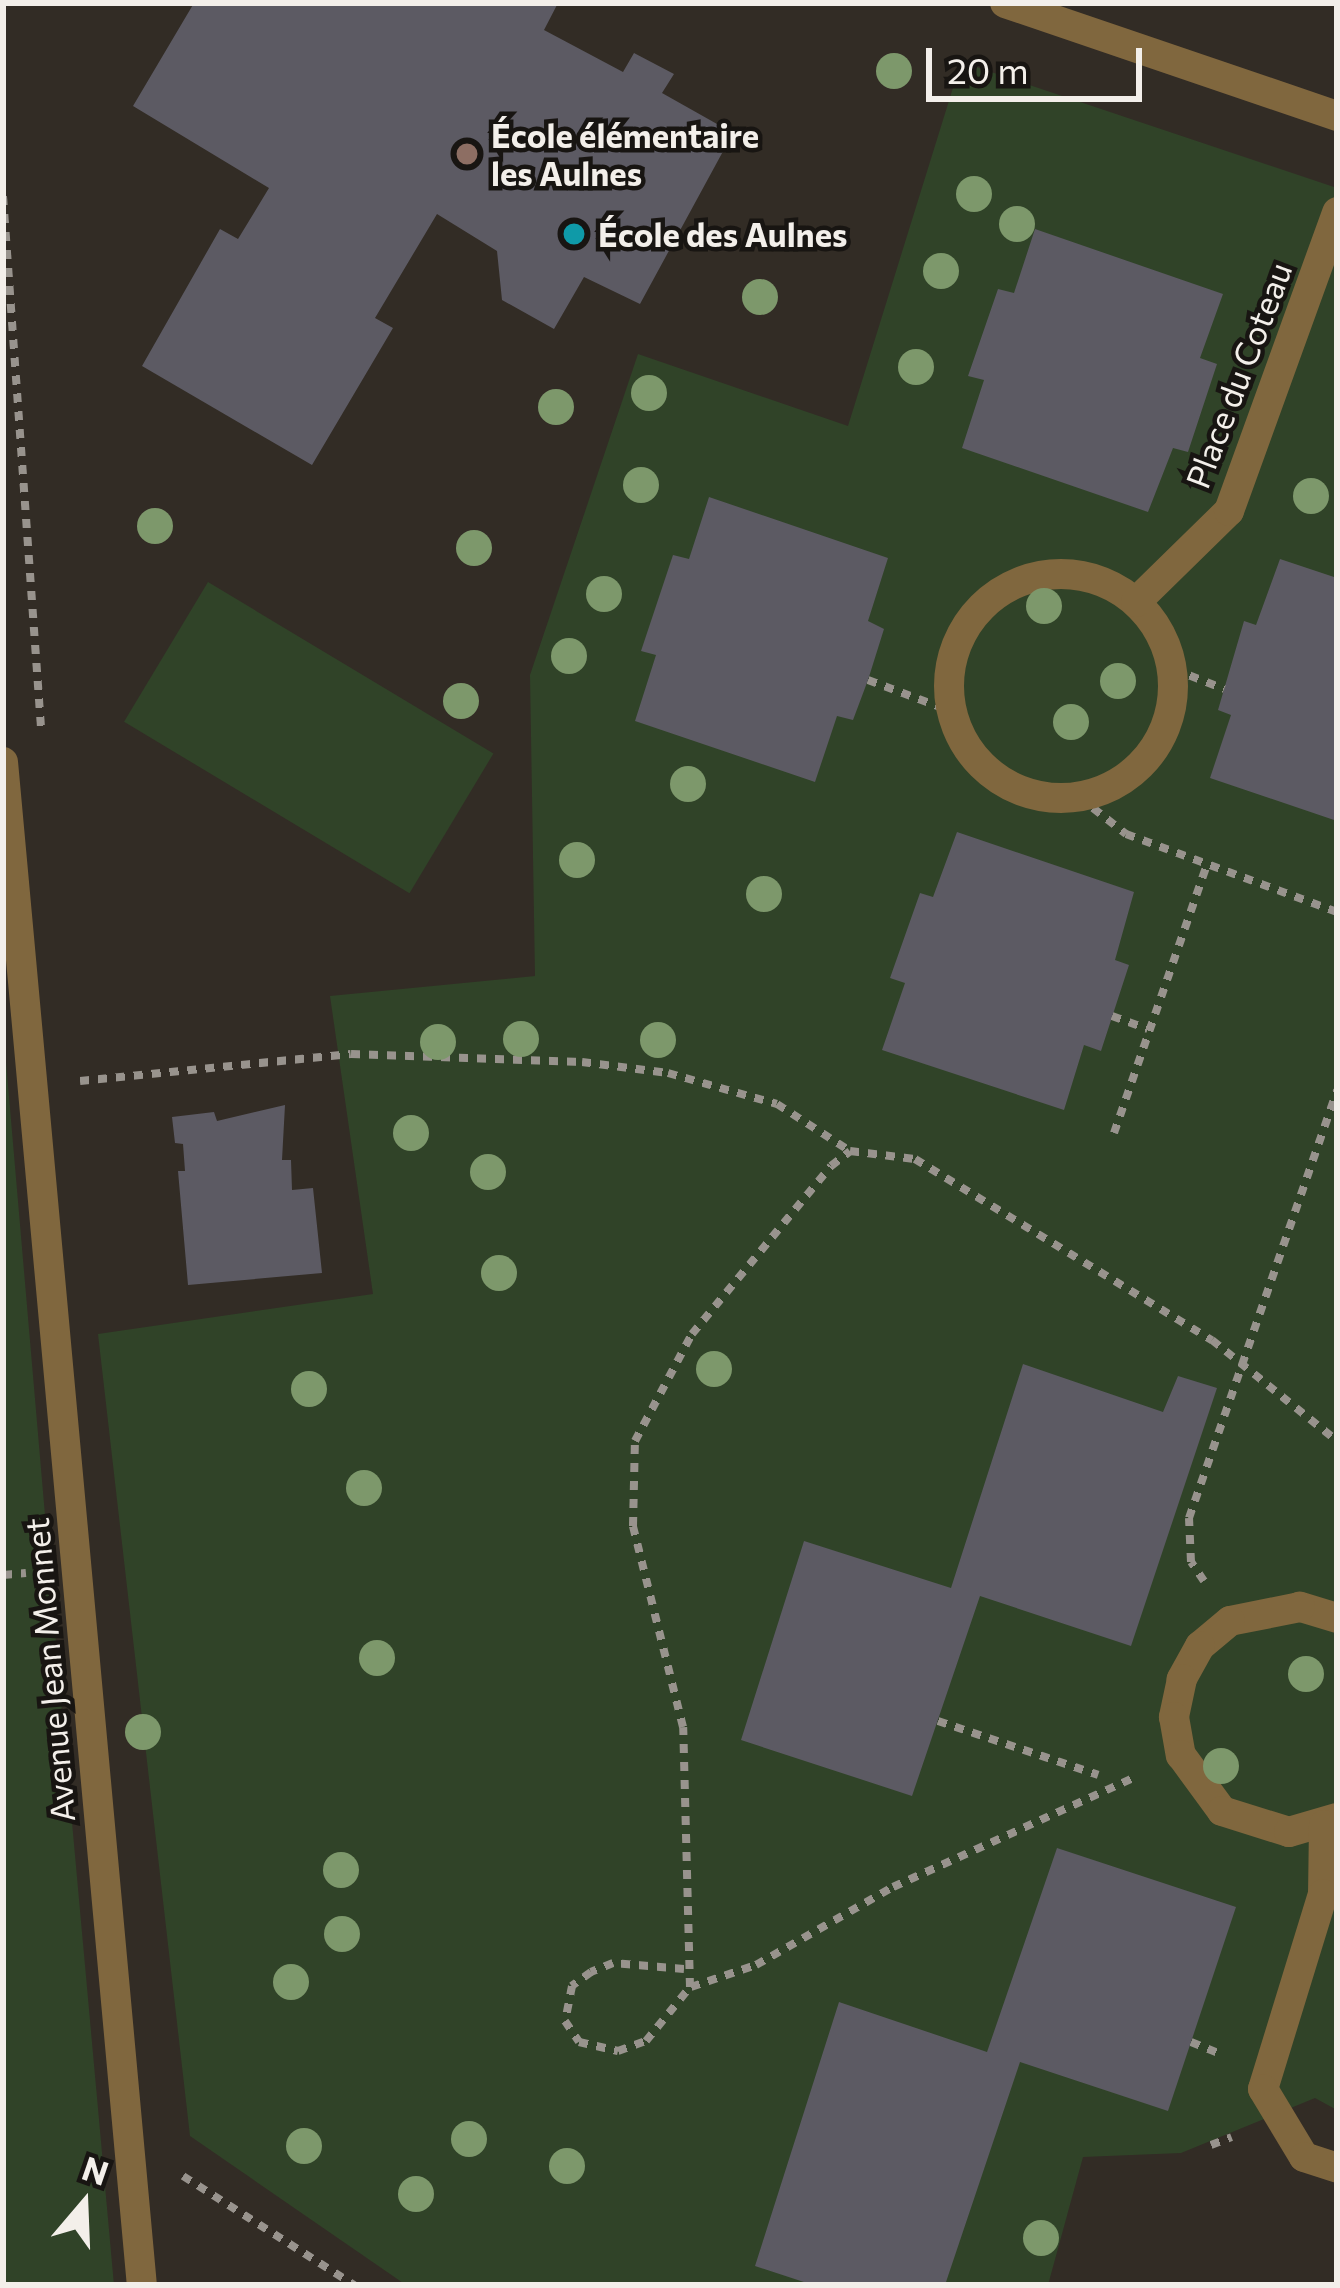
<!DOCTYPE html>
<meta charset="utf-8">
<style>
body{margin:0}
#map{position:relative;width:1340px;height:2288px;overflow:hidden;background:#322c25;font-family:Commissioner,sans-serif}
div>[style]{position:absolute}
.green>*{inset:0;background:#304328;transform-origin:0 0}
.building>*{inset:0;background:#5c5a63}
.path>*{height:8px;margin-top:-4px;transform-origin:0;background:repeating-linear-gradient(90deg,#98938d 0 9px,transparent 0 18px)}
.minor>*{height:30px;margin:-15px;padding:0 15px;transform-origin:15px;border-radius:15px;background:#80673e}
.minor>.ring{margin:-15px;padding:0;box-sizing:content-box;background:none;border:30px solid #80673e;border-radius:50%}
.trees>*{width:36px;height:36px;margin:-18px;border-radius:50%;background:#7d986b}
.dots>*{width:33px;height:33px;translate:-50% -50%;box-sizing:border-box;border:6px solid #181512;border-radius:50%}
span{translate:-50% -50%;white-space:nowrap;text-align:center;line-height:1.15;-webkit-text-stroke:9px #181512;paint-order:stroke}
.poi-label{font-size:33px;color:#f3efea;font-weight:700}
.left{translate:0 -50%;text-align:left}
.street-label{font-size:33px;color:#f3efea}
.frame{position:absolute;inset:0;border:6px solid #f3efea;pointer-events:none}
.north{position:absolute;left:24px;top:2144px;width:120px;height:120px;-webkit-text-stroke:9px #181512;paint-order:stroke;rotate:19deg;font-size:33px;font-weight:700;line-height:48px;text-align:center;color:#f3efea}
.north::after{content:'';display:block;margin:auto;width:42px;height:54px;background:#f3efea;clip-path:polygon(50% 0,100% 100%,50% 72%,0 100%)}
.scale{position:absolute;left:926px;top:48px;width:216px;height:54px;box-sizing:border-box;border:6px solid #f3efea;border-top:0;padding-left:15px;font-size:36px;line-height:42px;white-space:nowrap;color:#f3efea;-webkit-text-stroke:9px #181512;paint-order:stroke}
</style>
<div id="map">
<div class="green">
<div style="clip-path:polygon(961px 62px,1337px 188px,1337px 2110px,1315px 2098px,1181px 2153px,1083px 2157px,1048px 2285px,406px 2285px,190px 2136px,98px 1334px,373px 1294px,330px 996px,535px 976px,530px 675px,638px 354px,848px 426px)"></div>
<div style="left:208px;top:582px;width:333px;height:163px;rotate:31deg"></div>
<div style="clip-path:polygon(3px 1027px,61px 1701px,114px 2285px,3px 2285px)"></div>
</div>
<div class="building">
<div style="clip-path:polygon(194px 3px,558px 3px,544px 30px,623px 72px,634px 53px,674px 74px,662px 93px,733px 133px,640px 304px,584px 277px,554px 329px,502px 300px,497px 251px,437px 214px,375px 318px,393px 328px,312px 465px,142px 366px,220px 229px,238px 239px,269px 188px,133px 106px)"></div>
<div style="clip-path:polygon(1035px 229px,1223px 294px,1200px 358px,1217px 364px,1188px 452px,1173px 448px,1148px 512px,962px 448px,984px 380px,968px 376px,998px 289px,1014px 293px)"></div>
<div style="clip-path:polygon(709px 497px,888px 558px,868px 621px,884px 629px,868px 680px,853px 720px,837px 716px,815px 782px,635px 721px,656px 655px,641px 651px,673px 555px,689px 559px)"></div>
<div style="clip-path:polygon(1280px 559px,1337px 578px,1337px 821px,1210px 778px,1231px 715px,1218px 710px,1244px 621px,1256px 625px)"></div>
<div style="clip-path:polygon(957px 832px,1134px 892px,1115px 960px,1129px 965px,1101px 1051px,1084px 1045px,1064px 1110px,882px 1050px,905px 983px,890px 978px,920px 893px,933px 897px)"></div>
<div style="clip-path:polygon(285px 1105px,282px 1160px,291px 1160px,292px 1190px,313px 1188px,322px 1273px,188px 1285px,178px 1171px,185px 1171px,183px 1144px,175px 1143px,172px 1117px,214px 1112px,217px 1121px)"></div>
<div style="clip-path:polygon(1023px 1364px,1163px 1412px,1178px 1376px,1217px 1388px,1131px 1646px,980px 1596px,912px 1796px,741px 1740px,804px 1541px,951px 1588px)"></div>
<div style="clip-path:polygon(1057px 1848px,1236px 1907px,1168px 2111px,1020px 2062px,945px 2285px,813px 2285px,755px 2266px,839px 2002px,987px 2052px)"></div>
</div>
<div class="path">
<div style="left:3px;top:196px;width:532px;rotate:85.91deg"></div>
<div style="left:1173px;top:669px;width:55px;rotate:21.4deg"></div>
<div style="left:868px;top:680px;width:89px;rotate:20.5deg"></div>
<div style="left:1079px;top:797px;width:60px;rotate:38.2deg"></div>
<div style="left:1126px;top:834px;width:225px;rotate:20.3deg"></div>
<div style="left:1112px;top:1016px;width:38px;rotate:20deg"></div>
<div style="left:80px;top:1081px;width:272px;rotate:-5.7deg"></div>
<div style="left:351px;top:1054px;width:231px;rotate:2deg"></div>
<div style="left:582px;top:1062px;width:87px;rotate:7.3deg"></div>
<div style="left:668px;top:1073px;width:113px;rotate:15.9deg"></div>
<div style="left:777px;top:1104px;width:87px;rotate:32.8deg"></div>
<div style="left:1114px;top:1133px;width:284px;rotate:-70.9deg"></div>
<div style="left:3px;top:1575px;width:23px;rotate:-5deg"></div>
<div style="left:1204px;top:1581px;width:23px;rotate:-124deg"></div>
<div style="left:1191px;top:1562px;width:44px;rotate:-92.6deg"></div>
<div style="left:1189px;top:1518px;width:453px;rotate:-70.9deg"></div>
<div style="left:938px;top:1721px;width:169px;rotate:18.6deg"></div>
<div style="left:684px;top:1969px;width:71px;rotate:-175.2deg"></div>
<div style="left:613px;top:1963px;width:24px;rotate:158deg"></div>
<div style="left:591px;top:1972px;width:24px;rotate:144deg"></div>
<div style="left:572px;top:1986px;width:36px;rotate:101deg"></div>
<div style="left:565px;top:2021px;width:25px;rotate:56deg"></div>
<div style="left:579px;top:2042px;width:40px;rotate:13deg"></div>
<div style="left:618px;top:2051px;width:30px;rotate:-20deg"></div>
<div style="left:646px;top:2041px;width:70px;rotate:-50.8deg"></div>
<div style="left:690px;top:1987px;width:260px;rotate:-91.5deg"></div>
<div style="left:683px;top:1727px;width:207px;rotate:-104deg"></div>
<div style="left:633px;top:1526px;width:85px;rotate:-88.7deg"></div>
<div style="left:635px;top:1441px;width:121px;rotate:-62deg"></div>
<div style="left:692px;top:1334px;width:218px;rotate:-50.4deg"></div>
<div style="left:831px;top:1166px;width:24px;rotate:-38deg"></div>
<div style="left:850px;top:1151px;width:65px;rotate:7deg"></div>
<div style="left:915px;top:1159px;width:348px;rotate:31.4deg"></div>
<div style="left:1212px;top:1340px;width:161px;rotate:38.9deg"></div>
<div style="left:691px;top:1987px;width:69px;rotate:-18.7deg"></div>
<div style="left:756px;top:1965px;width:158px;rotate:-29.7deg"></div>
<div style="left:893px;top:1887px;width:267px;rotate:-24.4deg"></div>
<div style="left:1191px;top:2042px;width:35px;rotate:22deg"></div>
<div style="left:1211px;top:2145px;width:22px;rotate:-21deg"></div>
<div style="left:183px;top:2176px;width:203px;rotate:32.5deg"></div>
</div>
<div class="minor">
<div style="left:1005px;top:3px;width:351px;rotate:18.8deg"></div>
<div class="ring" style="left:949px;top:574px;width:194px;height:194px"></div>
<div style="left:1136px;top:602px;width:130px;rotate:-44.4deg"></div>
<div style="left:1229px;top:511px;width:318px;rotate:-70.1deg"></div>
<div style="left:3px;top:762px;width:1529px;rotate:84.79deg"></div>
<div style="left:1337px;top:1618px;width:39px;rotate:-163deg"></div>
<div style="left:1300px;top:1607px;width:71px;rotate:168.7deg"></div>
<div style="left:1230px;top:1621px;width:39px;rotate:140deg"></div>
<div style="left:1200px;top:1646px;width:38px;rotate:119deg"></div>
<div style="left:1182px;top:1679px;width:39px;rotate:102deg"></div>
<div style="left:1174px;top:1717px;width:39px;rotate:80deg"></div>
<div style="left:1181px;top:1755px;width:69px;rotate:53.8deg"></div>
<div style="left:1222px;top:1811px;width:70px;rotate:17.4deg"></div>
<div style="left:1289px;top:1832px;width:50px;rotate:-16.3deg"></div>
<div style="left:1324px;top:1825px;width:69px;rotate:90.8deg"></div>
<div style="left:1323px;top:1894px;width:204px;rotate:107.1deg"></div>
<div style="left:1263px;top:2089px;width:79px;rotate:58.9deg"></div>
<div style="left:1304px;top:2157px;width:35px;rotate:18deg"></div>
</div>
<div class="trees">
<div style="left:894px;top:71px"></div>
<div style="left:974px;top:194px"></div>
<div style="left:1017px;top:224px"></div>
<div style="left:941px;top:271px"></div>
<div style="left:760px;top:297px"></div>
<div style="left:916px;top:367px"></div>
<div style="left:649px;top:393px"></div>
<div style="left:556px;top:407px"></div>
<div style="left:641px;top:485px"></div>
<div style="left:1311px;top:496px"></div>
<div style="left:155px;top:526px"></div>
<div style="left:474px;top:548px"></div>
<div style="left:604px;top:594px"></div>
<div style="left:1044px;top:606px"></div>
<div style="left:569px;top:656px"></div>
<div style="left:1118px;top:681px"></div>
<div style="left:461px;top:701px"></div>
<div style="left:1071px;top:722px"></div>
<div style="left:688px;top:784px"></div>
<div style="left:577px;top:860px"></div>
<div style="left:764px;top:894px"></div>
<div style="left:521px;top:1039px"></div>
<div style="left:658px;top:1040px"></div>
<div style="left:438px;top:1042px"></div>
<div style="left:411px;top:1133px"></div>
<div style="left:488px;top:1172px"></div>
<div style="left:499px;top:1273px"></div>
<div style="left:714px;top:1369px"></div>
<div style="left:309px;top:1389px"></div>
<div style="left:364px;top:1488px"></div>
<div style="left:377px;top:1658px"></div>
<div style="left:1306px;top:1674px"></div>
<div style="left:143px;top:1732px"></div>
<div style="left:1221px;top:1766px"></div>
<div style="left:341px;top:1870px"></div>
<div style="left:342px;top:1934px"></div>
<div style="left:291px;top:1982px"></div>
<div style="left:469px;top:2139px"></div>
<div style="left:304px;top:2146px"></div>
<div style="left:567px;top:2166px"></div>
<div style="left:416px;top:2194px"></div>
<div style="left:1041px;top:2238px"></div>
</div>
<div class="dots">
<div style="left:467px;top:154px;background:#8d6e63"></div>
<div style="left:574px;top:234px;background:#0f9aa8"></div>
</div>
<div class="poi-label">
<span class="left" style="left:491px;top:154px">École élémentaire<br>les Aulnes</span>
<span class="left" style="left:598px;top:234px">École des Aulnes</span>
</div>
<div class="street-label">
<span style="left:1238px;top:375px;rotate:-69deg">Place du Coteau</span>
<span style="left:49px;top:1670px;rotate:-95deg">Avenue Jean Monnet</span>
</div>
<div class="frame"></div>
<div class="north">N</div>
<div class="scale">20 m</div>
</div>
